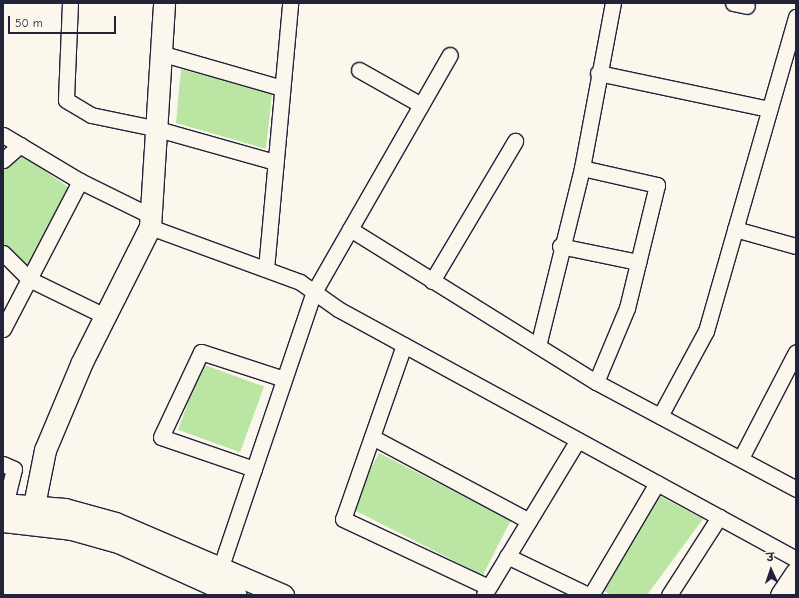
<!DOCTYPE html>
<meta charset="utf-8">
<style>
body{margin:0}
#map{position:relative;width:799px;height:598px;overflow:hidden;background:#fbf7ec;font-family:"Comic Neue","Playpen Sans Deva",sans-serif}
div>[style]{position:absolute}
.green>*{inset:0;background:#bbe5a2;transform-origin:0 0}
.roads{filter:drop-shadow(1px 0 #22223b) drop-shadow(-1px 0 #22223b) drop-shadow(0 1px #22223b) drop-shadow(0 -1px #22223b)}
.street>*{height:15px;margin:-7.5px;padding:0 7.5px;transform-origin:7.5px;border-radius:7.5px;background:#fbf7ec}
.secondary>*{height:21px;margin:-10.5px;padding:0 10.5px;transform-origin:10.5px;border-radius:10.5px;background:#fbf7ec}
span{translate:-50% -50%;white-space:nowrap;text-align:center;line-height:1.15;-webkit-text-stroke:3.5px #fbf7ec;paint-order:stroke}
.frame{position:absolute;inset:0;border:4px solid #22223b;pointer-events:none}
.north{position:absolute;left:751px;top:550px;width:40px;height:40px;-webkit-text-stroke:3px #fbf7ec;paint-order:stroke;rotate:357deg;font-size:11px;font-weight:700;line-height:16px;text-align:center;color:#22223b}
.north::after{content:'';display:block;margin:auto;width:14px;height:18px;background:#22223b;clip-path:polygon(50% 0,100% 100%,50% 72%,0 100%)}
.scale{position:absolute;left:8px;top:16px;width:108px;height:18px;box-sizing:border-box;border:2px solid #22223b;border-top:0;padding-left:5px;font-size:12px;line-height:14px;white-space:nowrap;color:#22223b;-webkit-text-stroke:3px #fbf7ec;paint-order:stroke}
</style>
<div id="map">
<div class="green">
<div style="clip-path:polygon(181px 69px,272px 94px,266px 149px,176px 123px)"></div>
<div style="clip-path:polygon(20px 153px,68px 187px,28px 267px,3px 244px,3px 168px)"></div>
<div style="left:202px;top:364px;width:66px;height:70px;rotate:20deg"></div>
<div style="left:379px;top:453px;width:148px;height:62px;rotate:27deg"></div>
<div style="clip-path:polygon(660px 496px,703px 519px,647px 595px,611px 595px,604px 591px)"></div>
</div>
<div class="roads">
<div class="street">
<div style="left:70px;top:3px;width:97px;rotate:92.4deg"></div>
<div style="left:66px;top:100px;width:29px;rotate:31deg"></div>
<div style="left:91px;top:115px;width:64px;rotate:11.7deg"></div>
<div style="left:154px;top:128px;width:126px;rotate:15.7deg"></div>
<div style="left:733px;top:3px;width:14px;rotate:12deg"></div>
<div style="left:160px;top:53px;width:127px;rotate:16deg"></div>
<div style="left:359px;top:70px;width:71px;rotate:29.4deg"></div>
<div style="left:598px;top:73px;width:175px;rotate:11.9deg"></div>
<div style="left:3px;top:135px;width:90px;rotate:30.9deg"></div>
<div style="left:80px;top:181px;width:79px;rotate:26.2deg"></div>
<div style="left:3px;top:160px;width:23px;rotate:-41deg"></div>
<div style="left:582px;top:168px;width:77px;rotate:12.8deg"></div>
<div style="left:657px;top:185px;width:127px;rotate:103.7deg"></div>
<div style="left:627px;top:308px;width:80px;rotate:112.7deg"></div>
<div style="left:150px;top:227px;width:160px;rotate:20.1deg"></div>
<div style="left:300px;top:282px;width:47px;rotate:35.4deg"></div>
<div style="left:338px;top:309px;width:522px;rotate:28.63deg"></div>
<div style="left:350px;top:229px;width:290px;rotate:31.9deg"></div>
<div style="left:596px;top:382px;width:227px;rotate:28.1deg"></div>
<div style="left:735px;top:229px;width:63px;rotate:15.6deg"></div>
<div style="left:560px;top:246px;width:80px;rotate:11.6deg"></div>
<div style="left:3px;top:253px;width:37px;rotate:45deg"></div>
<div style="left:29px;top:279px;width:85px;rotate:26deg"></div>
<div style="left:266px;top:269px;width:267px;rotate:-84.8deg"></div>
<div style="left:432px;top:281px;width:163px;rotate:-59.3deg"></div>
<div style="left:3px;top:329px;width:167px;rotate:-62.5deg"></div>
<div style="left:404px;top:345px;width:184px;rotate:109.3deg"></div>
<div style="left:343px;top:519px;width:160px;rotate:25.1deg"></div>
<div style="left:538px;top:346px;width:183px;rotate:-76.1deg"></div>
<div style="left:582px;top:168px;width:168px;rotate:-79.4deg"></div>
<div style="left:660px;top:416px;width:97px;rotate:-61.6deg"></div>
<div style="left:706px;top:331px;width:327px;rotate:-74deg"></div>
<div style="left:372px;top:437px;width:178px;rotate:28.1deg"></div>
<div style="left:741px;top:458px;width:119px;rotate:-62.6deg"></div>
<div style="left:3px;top:464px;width:12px;rotate:24deg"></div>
<div style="left:14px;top:469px;width:36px;rotate:104deg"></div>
<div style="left:254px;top:469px;width:98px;rotate:-161deg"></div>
<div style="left:161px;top:437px;width:94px;rotate:-64.8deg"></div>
<div style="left:201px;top:352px;width:87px;rotate:18deg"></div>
<div style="left:507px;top:556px;width:90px;rotate:25.7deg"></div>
<div style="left:217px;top:578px;width:302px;rotate:-71.3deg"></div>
<div style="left:314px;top:292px;width:273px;rotate:-60.2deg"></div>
<div style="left:484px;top:595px;width:181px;rotate:-58.8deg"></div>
<div style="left:591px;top:595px;width:130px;rotate:-59.5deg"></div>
<div style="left:669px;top:595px;width:93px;rotate:-57.3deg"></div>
</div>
<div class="secondary">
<div style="left:3px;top:504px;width:62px;rotate:4.6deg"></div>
<div style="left:65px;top:509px;width:52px;rotate:15.6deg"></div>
<div style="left:115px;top:523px;width:183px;rotate:23.2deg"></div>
<div style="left:3px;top:521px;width:68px;rotate:6.7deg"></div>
<div style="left:71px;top:529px;width:49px;rotate:15.5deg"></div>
<div style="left:118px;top:542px;width:129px;rotate:24.2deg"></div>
<div style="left:35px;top:523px;width:18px;rotate:-93deg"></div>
<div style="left:34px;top:505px;width:56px;rotate:-78.7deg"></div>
<div style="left:45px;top:450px;width:95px;rotate:-67.2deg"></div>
<div style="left:82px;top:362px;width:151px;rotate:-63.3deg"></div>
<div style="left:150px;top:227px;width:224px;rotate:-86.4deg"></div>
<div style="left:781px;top:595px;width:27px;rotate:-56deg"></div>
</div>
</div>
<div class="frame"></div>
<div class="north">उ</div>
<div class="scale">50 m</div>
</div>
